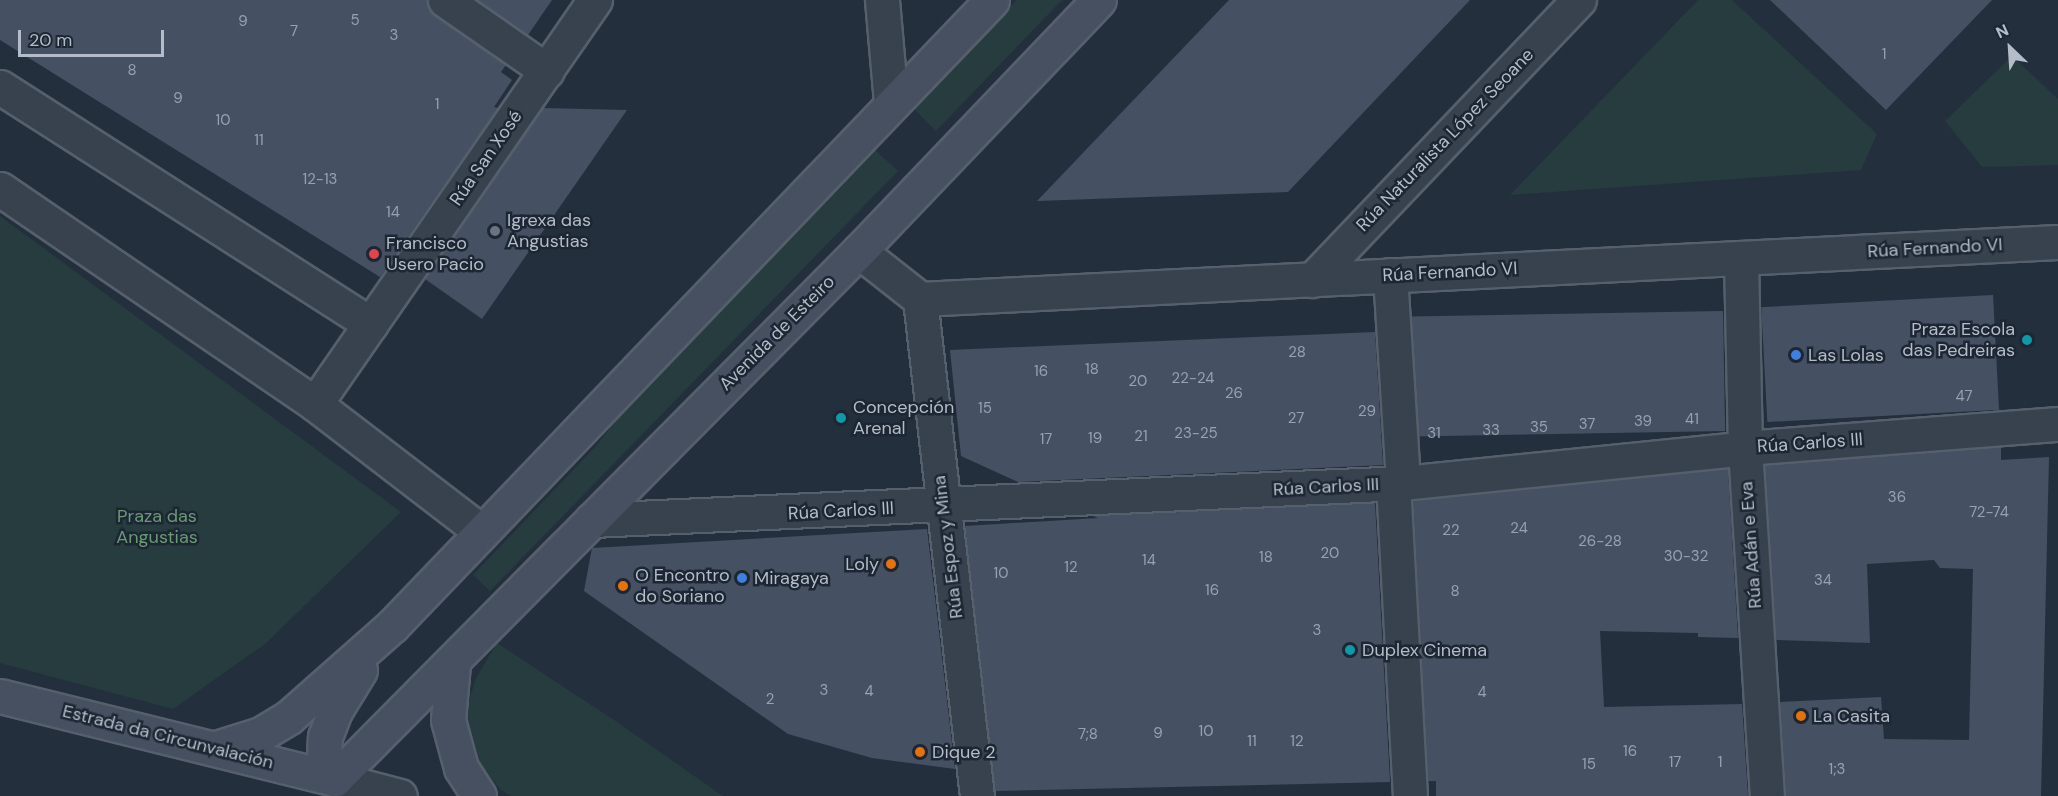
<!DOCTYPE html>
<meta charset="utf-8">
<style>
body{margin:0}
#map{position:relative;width:2058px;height:796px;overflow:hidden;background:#242f3e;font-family:"DM Sans",sans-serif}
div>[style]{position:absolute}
.green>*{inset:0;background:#263c3f}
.building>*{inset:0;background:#455162;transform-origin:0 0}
.roads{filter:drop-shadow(2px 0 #565f6c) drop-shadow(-2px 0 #565f6c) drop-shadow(0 2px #565f6c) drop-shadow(0 -2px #565f6c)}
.pedestrian>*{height:33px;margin:-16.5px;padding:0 16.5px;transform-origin:16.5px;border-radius:16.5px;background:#38414e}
.minor>*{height:33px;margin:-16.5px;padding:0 16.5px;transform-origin:16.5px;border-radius:16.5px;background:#38414e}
.tertiary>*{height:33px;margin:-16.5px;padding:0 16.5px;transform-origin:16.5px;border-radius:16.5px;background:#38414e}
.secondary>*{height:33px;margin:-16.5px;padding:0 16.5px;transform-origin:16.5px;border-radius:16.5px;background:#465061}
.dots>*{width:16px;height:16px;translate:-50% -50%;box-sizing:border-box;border:3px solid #1d2633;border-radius:50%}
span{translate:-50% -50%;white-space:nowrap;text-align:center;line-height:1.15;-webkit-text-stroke:5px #1d2633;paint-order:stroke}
.number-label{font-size:15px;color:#98a1af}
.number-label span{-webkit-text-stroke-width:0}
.street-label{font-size:18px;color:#b4bcc9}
.poi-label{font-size:18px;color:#b4bcc9}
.left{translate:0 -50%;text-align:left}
.right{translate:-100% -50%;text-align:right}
.park-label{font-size:18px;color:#6b9a76}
.north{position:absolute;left:1980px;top:18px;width:60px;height:60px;-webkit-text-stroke:4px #1d2633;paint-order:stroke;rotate:335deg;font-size:16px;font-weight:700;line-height:24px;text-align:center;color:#b4bcc9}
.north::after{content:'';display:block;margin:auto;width:21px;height:27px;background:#b4bcc9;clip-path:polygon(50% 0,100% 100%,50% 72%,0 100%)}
.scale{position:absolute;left:18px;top:30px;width:146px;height:27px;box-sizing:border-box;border:3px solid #b4bcc9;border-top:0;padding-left:8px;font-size:18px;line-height:21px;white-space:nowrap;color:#b4bcc9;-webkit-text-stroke:4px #1d2633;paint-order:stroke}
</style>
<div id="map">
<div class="green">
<div style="clip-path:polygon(1017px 0,1062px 0,936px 131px,913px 108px)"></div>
<div style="clip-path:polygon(1698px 0,1732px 0,1877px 134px,1861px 170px,1510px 195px)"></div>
<div style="clip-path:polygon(2012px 56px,2058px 99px,2058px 165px,1982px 167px,1945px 121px)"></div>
<div style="clip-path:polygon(873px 148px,898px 171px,490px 591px,473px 575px,597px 445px,632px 399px)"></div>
<div style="clip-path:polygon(0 216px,401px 512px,265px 644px,173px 709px,0 663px)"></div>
<div style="clip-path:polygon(497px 643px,617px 722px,723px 796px,511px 796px,501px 790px,481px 766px,471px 742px,466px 710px,476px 678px)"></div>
</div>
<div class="building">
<div style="clip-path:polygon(0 0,427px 0,434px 15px,506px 65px,501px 72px,512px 80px,494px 107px,498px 108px,380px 277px,0 40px)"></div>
<div style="clip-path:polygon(478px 0,552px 0,528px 35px)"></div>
<div style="clip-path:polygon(1229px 0,1470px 0,1288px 192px,1037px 201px)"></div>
<div style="clip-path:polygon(1770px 0,1992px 0,1886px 110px)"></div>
<div style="clip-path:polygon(543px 108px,627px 110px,482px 319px,425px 279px)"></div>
<div style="left:1993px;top:295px;width:115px;height:232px;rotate:87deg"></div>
<div style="left:1723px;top:311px;width:120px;height:312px;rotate:89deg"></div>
<div style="clip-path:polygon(1375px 332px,1383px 465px,1018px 482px,961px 456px,950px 350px)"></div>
<div style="clip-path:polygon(2001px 447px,2001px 460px,2049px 457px,2041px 796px,1786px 796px,1780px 702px,1881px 697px,1884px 739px,1969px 740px,1973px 569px,1940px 568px,1934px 560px,1867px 564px,1870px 643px,1776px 640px,1765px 465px)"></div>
<div style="clip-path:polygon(1728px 469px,1738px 638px,1698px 637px,1698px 633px,1600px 631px,1604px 707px,1742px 704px,1748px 796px,1436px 796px,1436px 781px,1428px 781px,1413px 501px)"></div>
<div style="clip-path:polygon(1375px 503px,1390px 782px,995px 791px,965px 526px,1098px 518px,1093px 516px)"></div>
<div style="clip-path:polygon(927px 529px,955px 769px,872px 758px,788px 734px,584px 591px,592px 548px)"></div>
</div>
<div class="roads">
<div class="pedestrian">
<div style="left:1390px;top:275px;width:208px;rotate:86.4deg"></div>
</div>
<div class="minor">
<div style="left:445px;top:0;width:124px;rotate:34.8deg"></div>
<div style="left:882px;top:0;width:102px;rotate:85deg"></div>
<div style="left:0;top:87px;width:440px;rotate:32.6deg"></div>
<div style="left:0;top:189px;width:381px;rotate:34.3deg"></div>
<div style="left:315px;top:404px;width:210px;rotate:37.5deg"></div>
<div style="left:859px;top:251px;width:78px;rotate:38.2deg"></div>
<div style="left:920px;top:299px;width:1139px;rotate:-2.87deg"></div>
<div style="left:1741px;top:258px;width:190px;rotate:88.8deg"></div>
<div style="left:1745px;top:448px;width:349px;rotate:86.4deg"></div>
<div style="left:1312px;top:280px;width:387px;rotate:-46.4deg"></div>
<div style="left:920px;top:299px;width:500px;rotate:83.46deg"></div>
<div style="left:315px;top:404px;width:492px;rotate:-55.3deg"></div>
<div style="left:1393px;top:483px;width:313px;rotate:86.9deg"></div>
<div style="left:592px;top:520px;width:812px;rotate:-2.61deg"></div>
<div style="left:1403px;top:483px;width:344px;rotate:-5.8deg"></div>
<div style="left:1745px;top:448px;width:314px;rotate:-4.4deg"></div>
</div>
<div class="tertiary">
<div style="left:335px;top:779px;width:67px;rotate:14.7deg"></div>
</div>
<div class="secondary">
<div style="left:453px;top:664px;width:56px;rotate:95.1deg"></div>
<div style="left:448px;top:720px;width:50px;rotate:74.8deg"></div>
<div style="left:461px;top:768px;width:33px;rotate:57deg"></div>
<div style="left:0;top:696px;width:345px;rotate:13.9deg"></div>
<div style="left:216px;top:748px;width:47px;rotate:-17.3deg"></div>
<div style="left:261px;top:734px;width:33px;rotate:-31deg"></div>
<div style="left:289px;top:717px;width:137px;rotate:-41.5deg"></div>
<div style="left:392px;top:626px;width:867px;rotate:-46.21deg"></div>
<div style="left:335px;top:779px;width:744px;rotate:-45.22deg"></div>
<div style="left:859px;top:251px;width:347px;rotate:-46.3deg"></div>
<div style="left:335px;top:779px;width:21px;rotate:-121deg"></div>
<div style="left:324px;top:761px;width:24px;rotate:-88deg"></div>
<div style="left:325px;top:737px;width:28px;rotate:-69deg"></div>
<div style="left:335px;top:711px;width:48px;rotate:-58.6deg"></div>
</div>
</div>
<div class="dots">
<div style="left:495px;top:231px;background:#6b7280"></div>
<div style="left:374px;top:254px;background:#e0444e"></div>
<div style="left:2027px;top:340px;background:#0f9aa8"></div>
<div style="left:1796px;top:355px;background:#3f7fe0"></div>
<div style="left:841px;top:418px;background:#0f9aa8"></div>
<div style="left:891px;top:564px;background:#e8710a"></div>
<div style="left:742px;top:578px;background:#3f7fe0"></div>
<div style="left:623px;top:586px;background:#e8710a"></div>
<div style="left:1350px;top:650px;background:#0f9aa8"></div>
<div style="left:1801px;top:716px;background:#e8710a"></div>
<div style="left:920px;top:752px;background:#e8710a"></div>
</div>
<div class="number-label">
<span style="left:355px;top:21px">5</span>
<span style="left:243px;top:22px">9</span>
<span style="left:294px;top:32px">7</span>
<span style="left:394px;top:36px">3</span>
<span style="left:1884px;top:55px">1</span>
<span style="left:132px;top:71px">8</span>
<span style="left:178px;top:99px">9</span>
<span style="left:437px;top:105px">1</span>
<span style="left:223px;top:121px">10</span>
<span style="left:259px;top:141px">11</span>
<span style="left:320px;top:180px">12-13</span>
<span style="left:393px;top:213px">14</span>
<span style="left:1297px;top:353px">28</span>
<span style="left:1092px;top:370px">18</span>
<span style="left:1041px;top:372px">16</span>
<span style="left:1193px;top:379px">22-24</span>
<span style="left:1138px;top:382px">20</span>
<span style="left:1234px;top:394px">26</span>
<span style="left:1964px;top:397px">47</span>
<span style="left:985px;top:409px">15</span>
<span style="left:1367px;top:412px">29</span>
<span style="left:1296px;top:419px">27</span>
<span style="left:1692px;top:420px">41</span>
<span style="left:1643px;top:422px">39</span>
<span style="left:1587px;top:425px">37</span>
<span style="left:1539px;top:428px">35</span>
<span style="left:1491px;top:431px">33</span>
<span style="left:1196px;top:434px">23-25</span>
<span style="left:1434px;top:434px">31</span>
<span style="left:1141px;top:437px">21</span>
<span style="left:1095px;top:439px">19</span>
<span style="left:1046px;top:440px">17</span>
<span style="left:1897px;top:498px">36</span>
<span style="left:1989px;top:513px">72-74</span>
<span style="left:1519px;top:529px">24</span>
<span style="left:1451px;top:531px">22</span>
<span style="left:1600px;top:542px">26-28</span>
<span style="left:1330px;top:554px">20</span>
<span style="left:1686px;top:557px">30-32</span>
<span style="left:1266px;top:558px">18</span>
<span style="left:1149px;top:561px">14</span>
<span style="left:1071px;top:568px">12</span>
<span style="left:1001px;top:574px">10</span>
<span style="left:1823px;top:581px">34</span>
<span style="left:1212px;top:591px">16</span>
<span style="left:1455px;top:592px">8</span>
<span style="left:1317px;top:631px">3</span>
<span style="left:824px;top:691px">3</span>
<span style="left:869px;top:692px">4</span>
<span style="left:1482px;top:693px">4</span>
<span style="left:770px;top:700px">2</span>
<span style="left:1206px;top:732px">10</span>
<span style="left:1158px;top:734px">9</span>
<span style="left:1088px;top:735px">7;8</span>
<span style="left:1252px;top:742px">11</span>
<span style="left:1297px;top:742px">12</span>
<span style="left:1630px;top:752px">16</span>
<span style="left:1675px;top:763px">17</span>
<span style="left:1720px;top:763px">1</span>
<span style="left:1589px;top:765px">15</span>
<span style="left:1837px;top:770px">1;3</span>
</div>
<div class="street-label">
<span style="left:1445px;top:140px;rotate:-46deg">Rúa Naturalista López Seoane</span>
<span style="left:486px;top:158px;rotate:-55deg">Rúa San Xosé</span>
<span style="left:1935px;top:248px;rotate:-3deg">Rúa Fernando VI</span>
<span style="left:1450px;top:272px;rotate:-3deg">Rúa Fernando VI</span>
<span style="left:777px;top:333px;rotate:-45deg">Avenida de Esteiro</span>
<span style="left:1810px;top:443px;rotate:-4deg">Rúa Carlos III</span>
<span style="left:1326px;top:487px;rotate:-3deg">Rúa Carlos III</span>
<span style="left:841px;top:511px;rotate:-3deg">Rúa Carlos III</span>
<span style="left:1751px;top:545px;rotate:-94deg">Rúa Adán e Eva</span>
<span style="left:948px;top:547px;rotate:-97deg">Rúa Espoz y Mina</span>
<span style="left:168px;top:737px;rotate:14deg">Estrada da Circunvalación</span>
</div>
<div class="poi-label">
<span class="left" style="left:507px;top:231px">Igrexa das<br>Angustias</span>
<span class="left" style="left:386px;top:254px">Francisco<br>Usero Pacio</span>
<span class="right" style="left:2015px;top:340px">Praza Escola<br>das Pedreiras</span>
<span class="left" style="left:1808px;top:355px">Las Lolas</span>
<span class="left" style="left:853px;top:418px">Concepción<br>Arenal</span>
<span class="right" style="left:879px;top:564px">Loly</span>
<span class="left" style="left:635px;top:586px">O Encontro<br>do Soriano</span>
<span class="left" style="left:754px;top:578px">Miragaya</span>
<span class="left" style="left:1362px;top:650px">Duplex Cinema</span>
<span class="left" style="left:1813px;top:716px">La Casita</span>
<span class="left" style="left:932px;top:752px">Dique 2</span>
</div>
<div class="park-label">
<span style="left:157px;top:527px">Praza das<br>Angustias</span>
</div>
<div class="north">N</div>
<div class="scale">20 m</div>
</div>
